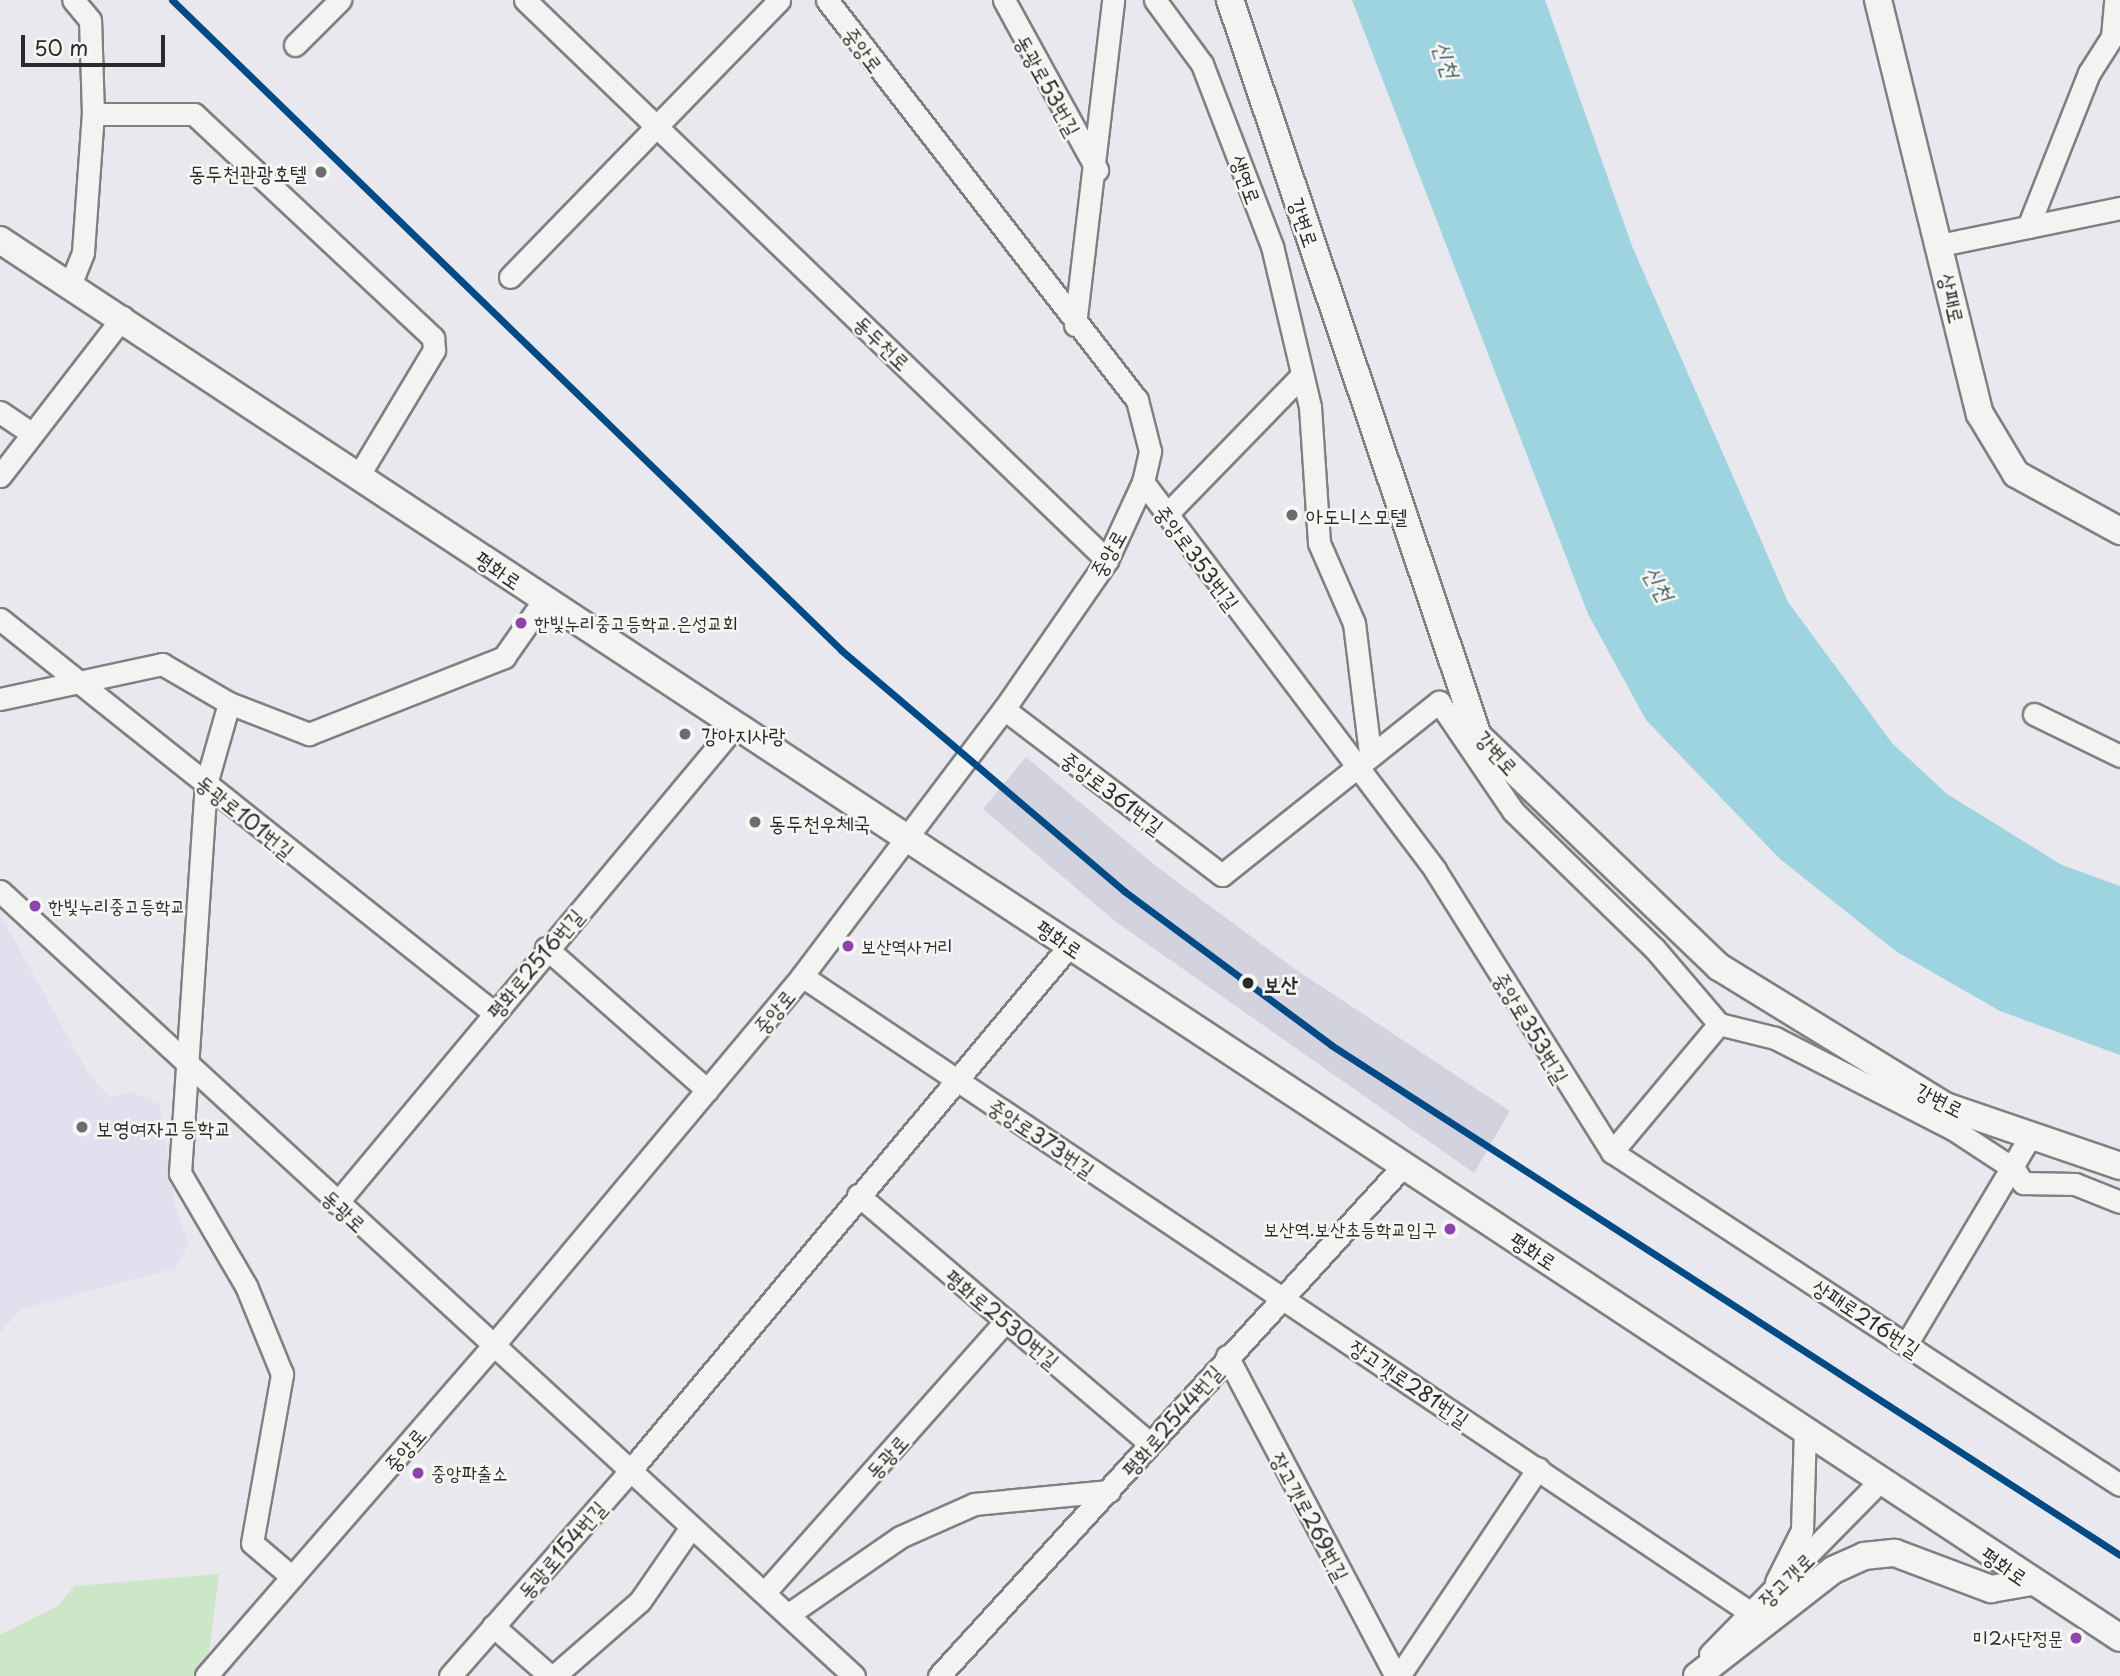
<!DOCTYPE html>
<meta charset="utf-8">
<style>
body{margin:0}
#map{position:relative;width:2120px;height:1676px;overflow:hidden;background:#e8e8ee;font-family:"Playpen Sans","Poor Story",sans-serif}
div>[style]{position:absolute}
.built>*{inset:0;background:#e1e0ef}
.green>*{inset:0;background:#cbe7c8}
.water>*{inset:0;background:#9dd4e0}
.building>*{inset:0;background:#d3d2df}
.roads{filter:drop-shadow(2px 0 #808083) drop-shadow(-2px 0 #808083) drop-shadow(0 2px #808083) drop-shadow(0 -2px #808083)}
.minor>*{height:21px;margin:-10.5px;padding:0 10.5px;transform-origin:10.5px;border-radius:10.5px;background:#f3f3f2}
.major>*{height:26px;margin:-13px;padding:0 13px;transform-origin:13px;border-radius:13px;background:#f3f3f2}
.metro-1>*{height:7px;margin:-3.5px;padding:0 3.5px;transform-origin:3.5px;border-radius:3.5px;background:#004a85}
.dots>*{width:19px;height:19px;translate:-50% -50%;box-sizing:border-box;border:4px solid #f6f6f2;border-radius:50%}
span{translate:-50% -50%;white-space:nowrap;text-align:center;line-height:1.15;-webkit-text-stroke:5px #f6f6f2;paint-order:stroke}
.bus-label{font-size:19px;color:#2b2b2b}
.left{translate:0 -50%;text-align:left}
.right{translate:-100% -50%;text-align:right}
.street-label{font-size:21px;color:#2b2b2b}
.poi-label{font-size:21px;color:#2b2b2b}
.stop-label{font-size:21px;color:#2b2b2b;font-weight:700}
.water-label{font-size:23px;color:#445b60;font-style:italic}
.scale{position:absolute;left:21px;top:35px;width:144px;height:32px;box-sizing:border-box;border:4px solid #2b2b2b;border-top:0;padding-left:9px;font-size:21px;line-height:24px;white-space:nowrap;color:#2b2b2b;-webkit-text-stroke:5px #f6f6f2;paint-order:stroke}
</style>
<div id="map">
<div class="built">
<div style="clip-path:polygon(0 914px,88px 1073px,109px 1097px,132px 1092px,160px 1104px,175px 1206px,189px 1243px,176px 1268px,22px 1309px,0 1332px)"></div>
</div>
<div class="green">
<div style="clip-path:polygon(219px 1574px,206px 1676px,0 1676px,0 1635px,58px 1606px,75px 1586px)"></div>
</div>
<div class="water">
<div style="clip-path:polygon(1352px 0,1545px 0,1632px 246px,1788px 602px,1892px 743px,1947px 794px,2062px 865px,2120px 886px,2120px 1055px,2000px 1011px,1897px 952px,1780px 859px,1646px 720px,1588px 614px)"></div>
</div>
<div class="building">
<div style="clip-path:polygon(1026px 757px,1156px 866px,1295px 969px,1510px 1111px,1474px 1173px,1116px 922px,983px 809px)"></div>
</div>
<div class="roads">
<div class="minor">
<div style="left:525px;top:0;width:808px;rotate:43.9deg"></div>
<div style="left:1004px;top:0;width:194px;rotate:61.3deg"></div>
<div style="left:1155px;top:0;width:79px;rotate:53.7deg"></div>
<div style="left:1202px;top:64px;width:195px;rotate:69deg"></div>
<div style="left:1272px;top:246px;width:165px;rotate:76.7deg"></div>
<div style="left:1310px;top:407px;width:136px;rotate:86.2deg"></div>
<div style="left:1319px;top:543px;width:87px;rotate:66.4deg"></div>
<div style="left:1354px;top:623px;width:132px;rotate:83deg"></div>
<div style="left:295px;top:45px;width:64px;rotate:-45deg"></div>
<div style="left:93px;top:114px;width:101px"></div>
<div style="left:194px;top:114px;width:328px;rotate:43.1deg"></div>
<div style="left:433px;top:338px;width:12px;rotate:85deg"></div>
<div style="left:434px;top:350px;width:146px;rotate:121deg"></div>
<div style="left:2028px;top:227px;width:166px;rotate:-68.4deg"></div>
<div style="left:2089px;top:73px;width:43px;rotate:-57.4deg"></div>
<div style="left:2112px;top:37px;width:37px;rotate:-85deg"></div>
<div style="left:1940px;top:245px;width:184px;rotate:-11.6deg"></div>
<div style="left:510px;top:277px;width:386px;rotate:-45.8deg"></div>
<div style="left:70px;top:285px;width:35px;rotate:-68deg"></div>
<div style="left:83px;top:252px;width:138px;rotate:-85.9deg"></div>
<div style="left:93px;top:114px;width:94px;rotate:-91.8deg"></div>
<div style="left:90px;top:20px;width:26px;rotate:-130deg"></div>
<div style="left:1075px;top:325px;width:327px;rotate:-83.3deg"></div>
<div style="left:0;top:412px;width:37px;rotate:34deg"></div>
<div style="left:0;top:476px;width:201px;rotate:-52.3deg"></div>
<div style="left:1143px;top:482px;width:486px;rotate:53deg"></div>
<div style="left:1435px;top:870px;width:333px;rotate:57.9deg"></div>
<div style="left:1612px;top:1152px;width:167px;rotate:-50.1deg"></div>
<div style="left:1167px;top:514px;width:194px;rotate:-45.8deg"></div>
<div style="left:0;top:619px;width:630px;rotate:38.56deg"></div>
<div style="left:0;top:699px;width:166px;rotate:-12.2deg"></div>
<div style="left:162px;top:664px;width:78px;rotate:30.2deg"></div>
<div style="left:1004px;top:709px;width:274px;rotate:37.3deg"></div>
<div style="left:1222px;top:875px;width:278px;rotate:-38.6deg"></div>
<div style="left:1439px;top:702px;width:132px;rotate:55.8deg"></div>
<div style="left:1513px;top:811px;width:197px;rotate:44.2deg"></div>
<div style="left:1654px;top:948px;width:100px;rotate:49.5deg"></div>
<div style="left:1719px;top:1024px;width:58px;rotate:14deg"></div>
<div style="left:1775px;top:1038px;width:200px;rotate:27.1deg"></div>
<div style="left:1953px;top:1129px;width:73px;rotate:33.3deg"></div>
<div style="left:2014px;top:1169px;width:17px;rotate:57deg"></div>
<div style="left:2023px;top:1183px;width:52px;rotate:1.1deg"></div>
<div style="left:2075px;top:1184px;width:48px;rotate:21.8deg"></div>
<div style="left:2034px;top:714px;width:96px;rotate:26deg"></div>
<div style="left:0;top:891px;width:1160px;rotate:42.59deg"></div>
<div style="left:546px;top:948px;width:215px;rotate:41.4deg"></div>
<div style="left:802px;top:976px;width:1143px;rotate:33.87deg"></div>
<div style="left:1612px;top:1152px;width:607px;rotate:33.25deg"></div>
<div style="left:858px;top:1195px;width:381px;rotate:40.4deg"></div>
<div style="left:337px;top:1203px;width:620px;rotate:-50.17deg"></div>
<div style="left:1907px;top:1343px;width:242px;rotate:-59.2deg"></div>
<div style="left:1227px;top:1356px;width:362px;rotate:62.2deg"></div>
<div style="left:292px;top:1577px;width:52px;rotate:-139.6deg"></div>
<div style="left:252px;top:1543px;width:172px;rotate:-79.9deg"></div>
<div style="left:282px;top:1374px;width:95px;rotate:-112.2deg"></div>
<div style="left:246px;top:1286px;width:131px;rotate:-120.3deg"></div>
<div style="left:180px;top:1173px;width:390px;rotate:-86.2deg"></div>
<div style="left:206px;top:784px;width:84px;rotate:-74.1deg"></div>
<div style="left:229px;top:703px;width:86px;rotate:21.2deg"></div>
<div style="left:309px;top:734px;width:210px;rotate:-21.5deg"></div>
<div style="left:504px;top:657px;width:70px;rotate:-54.9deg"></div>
<div style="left:1776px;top:1582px;width:58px;rotate:-63.4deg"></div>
<div style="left:1802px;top:1530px;width:100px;rotate:-88.3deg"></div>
<div style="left:765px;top:1592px;width:363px;rotate:-48.4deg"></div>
<div style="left:789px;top:1614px;width:135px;rotate:-34.7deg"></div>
<div style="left:900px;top:1537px;width:81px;rotate:-24deg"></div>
<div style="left:974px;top:1504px;width:136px;rotate:-5.5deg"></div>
<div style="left:493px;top:1626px;width:76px;rotate:41.3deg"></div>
<div style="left:1710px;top:1654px;width:243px;rotate:-45.5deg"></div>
<div style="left:206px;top:1676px;width:436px;rotate:-49deg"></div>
<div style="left:492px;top:1347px;width:483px;rotate:-50.1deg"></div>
<div style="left:802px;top:976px;width:335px;rotate:-52.9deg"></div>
<div style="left:1004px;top:709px;width:181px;rotate:-55.3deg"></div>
<div style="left:1107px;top:560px;width:86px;rotate:-65.2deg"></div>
<div style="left:1143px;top:482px;width:32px;rotate:-77deg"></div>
<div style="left:1150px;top:451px;width:53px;rotate:-104.3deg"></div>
<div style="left:1137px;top:400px;width:506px;rotate:-127.78deg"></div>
<div style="left:450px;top:1676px;width:271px;rotate:-48.7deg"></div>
<div style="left:629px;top:1472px;width:687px;rotate:-50.08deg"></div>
<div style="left:554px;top:1676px;width:114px;rotate:-41.1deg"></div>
<div style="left:640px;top:1601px;width:90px;rotate:-55.4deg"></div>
<div style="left:939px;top:1676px;width:691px;rotate:-47.7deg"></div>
<div style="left:1399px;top:1676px;width:250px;rotate:-56.2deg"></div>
</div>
<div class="major">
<div style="left:1230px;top:0;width:777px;rotate:71.38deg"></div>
<div style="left:1478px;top:736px;width:334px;rotate:43.8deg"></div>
<div style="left:1719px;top:967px;width:265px;rotate:31.6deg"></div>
<div style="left:1945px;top:1106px;width:185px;rotate:18.9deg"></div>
<div style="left:1878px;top:0;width:426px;rotate:76.2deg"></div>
<div style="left:1980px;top:414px;width:70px;rotate:59deg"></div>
<div style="left:2016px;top:474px;width:119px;rotate:28.7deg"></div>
<div style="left:0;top:240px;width:2539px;rotate:33.4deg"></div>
<div style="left:1697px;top:1676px;width:172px;rotate:-37.9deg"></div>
<div style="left:1833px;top:1570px;width:34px;rotate:-24deg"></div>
<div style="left:1864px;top:1556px;width:31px;rotate:-6deg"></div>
<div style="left:1895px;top:1553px;width:103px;rotate:20.6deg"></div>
<div style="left:1991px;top:1589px;width:41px;rotate:-9.9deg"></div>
</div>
</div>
<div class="metro-1">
<div style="left:172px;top:0;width:933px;rotate:44.17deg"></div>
<div style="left:841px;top:650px;width:372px;rotate:40.4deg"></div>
<div style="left:1124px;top:891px;width:258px;rotate:36.6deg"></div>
<div style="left:1331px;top:1045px;width:939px;rotate:32.88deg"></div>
</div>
<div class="dots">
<div style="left:321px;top:172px;background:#6d6d6f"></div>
<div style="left:1292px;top:515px;background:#6d6d6f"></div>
<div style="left:521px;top:623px;background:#8e44ad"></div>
<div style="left:685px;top:734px;background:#6d6d6f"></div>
<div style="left:755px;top:822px;background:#6d6d6f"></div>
<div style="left:35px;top:906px;background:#8e44ad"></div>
<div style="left:848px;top:946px;background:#8e44ad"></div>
<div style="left:1248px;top:983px;background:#2b2b2b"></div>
<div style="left:82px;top:1127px;background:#6d6d6f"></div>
<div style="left:1450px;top:1229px;background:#8e44ad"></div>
<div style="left:418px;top:1473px;background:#8e44ad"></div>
<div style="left:2076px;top:1638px;background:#8e44ad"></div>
</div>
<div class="bus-label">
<span class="left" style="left:534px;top:623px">한빛누리중고등학교.은성교회</span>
<span class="left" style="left:48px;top:906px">한빛누리중고등학교</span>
<span class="left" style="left:861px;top:946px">보산역사거리</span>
<span class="right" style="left:1437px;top:1229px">보산역.보산초등학교입구</span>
<span class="left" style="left:431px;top:1473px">중앙파출소</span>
<span class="right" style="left:2063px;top:1638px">미2사단정문</span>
</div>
<div class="street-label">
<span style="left:864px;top:49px;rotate:53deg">중앙로</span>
<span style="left:1049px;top:85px;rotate:61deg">동광로53번길</span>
<span style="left:1247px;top:179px;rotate:70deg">생연로</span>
<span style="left:1305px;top:222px;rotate:71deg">강변로</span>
<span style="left:1953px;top:298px;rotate:77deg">상패로</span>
<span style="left:883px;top:342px;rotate:44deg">동두천로</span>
<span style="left:1107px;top:553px;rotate:-61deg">중앙로</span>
<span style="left:1198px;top:557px;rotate:53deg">중앙로353번길</span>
<span style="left:499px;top:569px;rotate:34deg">평화로</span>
<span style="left:1498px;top:752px;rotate:48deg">강변로</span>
<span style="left:1113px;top:792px;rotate:37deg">중앙로361번길</span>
<span style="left:246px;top:816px;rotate:39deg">동광로101번길</span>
<span style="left:1060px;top:938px;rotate:34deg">평화로</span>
<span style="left:534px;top:963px;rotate:-50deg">평화로2516번길</span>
<span style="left:773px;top:1011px;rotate:-50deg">중앙로</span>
<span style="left:1532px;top:1027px;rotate:59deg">중앙로353번길</span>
<span style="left:1940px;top:1099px;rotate:27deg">강변로</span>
<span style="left:1042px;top:1137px;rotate:34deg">중앙로373번길</span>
<span style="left:345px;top:1210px;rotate:43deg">동광로</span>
<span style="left:1534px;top:1250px;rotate:33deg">평화로</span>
<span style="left:1867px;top:1317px;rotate:33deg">상패로216번길</span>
<span style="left:1003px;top:1318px;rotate:40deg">평화로2530번길</span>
<span style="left:1410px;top:1382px;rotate:34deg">장고갯로281번길</span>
<span style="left:1171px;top:1420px;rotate:-49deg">평화로2544번길</span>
<span style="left:404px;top:1449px;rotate:-49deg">중앙로</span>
<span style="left:886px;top:1456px;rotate:-48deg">동광로</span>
<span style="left:1311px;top:1516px;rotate:62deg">장고갯로269번길</span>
<span style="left:561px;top:1549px;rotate:-49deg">동광로154번길</span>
<span style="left:2005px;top:1565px;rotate:34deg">평화로</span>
<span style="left:1785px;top:1579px;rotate:-44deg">장고갯로</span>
</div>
<div class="poi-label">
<span class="right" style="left:307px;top:172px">동두천관광호텔</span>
<span class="left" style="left:1306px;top:515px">아도니스모텔</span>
<span class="left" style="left:701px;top:734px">강아지사랑</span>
<span class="left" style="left:769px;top:822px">동두천우체국</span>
<span class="left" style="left:96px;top:1127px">보영여자고등학교</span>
</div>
<div class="stop-label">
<span class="left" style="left:1264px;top:983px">보산</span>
</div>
<div class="water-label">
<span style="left:1447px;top:59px;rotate:72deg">신천</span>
<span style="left:1659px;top:583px;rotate:60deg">신천</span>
</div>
<div class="scale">50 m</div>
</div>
